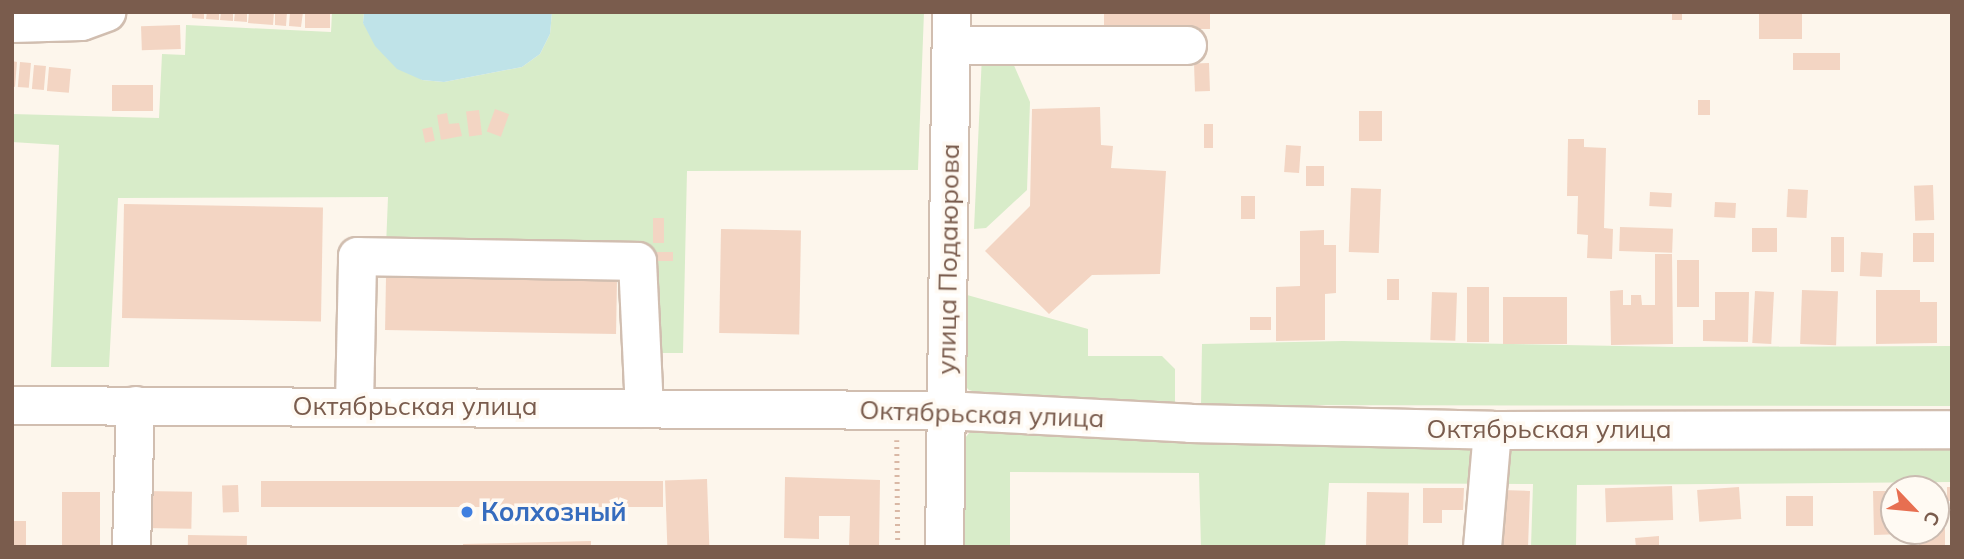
<!DOCTYPE html>
<meta charset="utf-8">
<style>
body{margin:0}
#map{position:relative;width:1964px;height:559px;overflow:hidden;background:#fdf6ec;font-family:Mulish,sans-serif}
div>[style]{position:absolute}
.green>*{inset:0;background:#d8ecc9}
.water>*{inset:0;background:#bfe3e8}
.building>*{inset:0;background:#f3d5c3;transform-origin:0 0}
.path>*{height:4.5px;margin-top:-2.25px;transform-origin:0;background:repeating-linear-gradient(90deg,#d9b8a5 0 2px,transparent 0 7px)}
.roads{filter:drop-shadow(2px 0 #d1beb0) drop-shadow(-2px 0 #d1beb0) drop-shadow(0 2px #d1beb0) drop-shadow(0 -2px #d1beb0)}
.minor>*{height:37px;margin:-18.5px;padding:0 18.5px;transform-origin:18.5px;border-radius:18.5px;background:#fff}
.dots>*{width:19px;height:19px;translate:-50% -50%;box-sizing:border-box;border:4px solid #fffaf3;border-radius:50%}
span{translate:-50% -50%;white-space:nowrap;text-align:center;line-height:1.15;-webkit-text-stroke:7px #fffaf3;paint-order:stroke}
.street-label{font-size:26px;color:#7a5c4d}
.shop-label{font-size:26px;color:#366cbe;font-weight:700}
.left{translate:0 -50%;text-align:left}
.frame{position:absolute;inset:0;border:14px solid #7a5c4d;pointer-events:none}
.north{position:absolute;left:1880px;top:475px;width:70px;height:70px;box-sizing:border-box;background:#fffaf3;border:2px solid #cabbb1;border-radius:50%;rotate:116deg;font-size:19px;font-weight:700;line-height:28px;text-align:center;color:#7a5c4d}
.north::after{content:'';display:block;margin:auto;width:24px;height:32px;background:#e76f51;clip-path:polygon(50% 0,100% 100%,50% 72%,0 100%)}
</style>
<div id="map">
<div class="green">
<div style="clip-path:polygon(332px 12px,364px 12px,363px 23px,422px 80px,444px 82px,522px 67px,540px 54px,550px 34px,552px 12px,924px 12px,918px 170px,687px 171px,683px 353px,626px 353px,625px 272px,499px 278px,385px 272px,388px 197px,118px 198px,109px 367px,51px 367px,59px 145px,12px 142px,12px 114px,159px 118px,162px 54px,185px 55px,186px 25px,331px 32px)"></div>
<div style="clip-path:polygon(1009px 54px,1030px 102px,1027px 190px,986px 228px,974px 229px,982px 55px)"></div>
<div style="clip-path:polygon(960px 293px,1088px 329px,1088px 356px,1162px 356px,1175px 369px,1175px 403px,982px 394px,969px 390px,963px 384px)"></div>
<div style="clip-path:polygon(1343px 341px,1674px 347px,1952px 346px,1952px 406px,1201px 405px,1202px 344px)"></div>
<div style="clip-path:polygon(974px 427px,1952px 440px,1952px 482px,1577px 485px,1576px 547px,1531px 547px,1533px 484px,1329px 483px,1325px 547px,1201px 547px,1199px 473px,1010px 472px,1010px 547px,956px 547px,961px 443px)"></div>
</div>
<div class="water">
<div style="clip-path:polygon(364px 12px,552px 12px,550px 34px,540px 54px,522px 67px,444px 82px,422px 80px,397px 69px,375px 46px,363px 23px)"></div>
</div>
<div class="building">
<div style="clip-path:polygon(192px 12px,204px 12px,204px 19px,192px 18px)"></div>
<div style="clip-path:polygon(207px 12px,219px 12px,219px 20px,206px 19px)"></div>
<div style="clip-path:polygon(221px 12px,233px 12px,233px 21px,220px 20px)"></div>
<div style="clip-path:polygon(235px 12px,247px 12px,247px 22px,234px 21px)"></div>
<div style="clip-path:polygon(249px 12px,274px 12px,273px 25px,248px 23px)"></div>
<div style="clip-path:polygon(275px 12px,287px 12px,286px 26px,275px 25px)"></div>
<div style="clip-path:polygon(290px 12px,303px 12px,301px 27px,289px 26px)"></div>
<div style="left:305px;top:12px;width:25px;height:16px"></div>
<div style="left:1104px;top:12px;width:106px;height:17px"></div>
<div style="left:1672px;top:12px;width:10px;height:8px"></div>
<div style="left:1759px;top:12px;width:43px;height:27px"></div>
<div style="left:180px;top:25px;width:24px;height:39px;rotate:88deg"></div>
<div style="left:1793px;top:53px;width:47px;height:17px"></div>
<div style="clip-path:polygon(12px 61px,17px 62px,15px 87px,12px 86px)"></div>
<div style="left:20px;top:62px;width:11px;height:25px;rotate:5deg"></div>
<div style="left:1209px;top:63px;width:28px;height:15px;rotate:88deg"></div>
<div style="left:34px;top:65px;width:12px;height:24px;rotate:5deg"></div>
<div style="left:49px;top:67px;width:22px;height:24px;rotate:5deg"></div>
<div style="left:112px;top:85px;width:41px;height:26px"></div>
<div style="left:1698px;top:100px;width:12px;height:15px"></div>
<div style="clip-path:polygon(1100px 107px,1101px 145px,1113px 146px,1111px 168px,1166px 171px,1160px 274px,1092px 275px,1049px 314px,985px 251px,1030px 206px,1032px 109px)"></div>
<div style="left:495px;top:109px;width:15px;height:24px;rotate:20deg"></div>
<div style="left:479px;top:110px;width:25px;height:13px;rotate:83deg"></div>
<div style="left:1359px;top:111px;width:23px;height:30px"></div>
<div style="clip-path:polygon(447px 113px,449px 124px,459px 123px,462px 136px,441px 140px,437px 115px)"></div>
<div style="left:1204px;top:124px;width:9px;height:24px"></div>
<div style="left:432px;top:127px;width:14px;height:10px;rotate:78deg"></div>
<div style="clip-path:polygon(1568px 139px,1584px 139px,1584px 147px,1606px 148px,1604px 228px,1613px 229px,1612px 259px,1587px 258px,1588px 235px,1577px 234px,1578px 196px,1567px 196px)"></div>
<div style="left:1286px;top:145px;width:15px;height:27px;rotate:4deg"></div>
<div style="left:1306px;top:166px;width:18px;height:20px"></div>
<div style="left:1933px;top:185px;width:35px;height:19px;rotate:88deg"></div>
<div style="left:1351px;top:188px;width:30px;height:64px;rotate:2deg"></div>
<div style="left:1788px;top:189px;width:20px;height:28px;rotate:3deg"></div>
<div style="left:1650px;top:192px;width:22px;height:14px;rotate:3deg"></div>
<div style="left:1241px;top:196px;width:14px;height:23px"></div>
<div style="left:1715px;top:202px;width:21px;height:15px;rotate:3deg"></div>
<div style="left:124px;top:204px;width:199px;height:114px;rotate:1deg"></div>
<div style="left:653px;top:218px;width:11px;height:25px"></div>
<div style="left:1620px;top:227px;width:53px;height:24px;rotate:2deg"></div>
<div style="left:1752px;top:228px;width:25px;height:24px"></div>
<div style="left:721px;top:229px;width:80px;height:104px;rotate:1deg"></div>
<div style="clip-path:polygon(1324px 230px,1324px 245px,1336px 245px,1336px 293px,1325px 294px,1325px 340px,1276px 341px,1276px 287px,1300px 286px,1300px 231px)"></div>
<div style="left:1913px;top:233px;width:21px;height:29px"></div>
<div style="left:1831px;top:237px;width:13px;height:35px"></div>
<div style="left:654px;top:252px;width:19px;height:9px"></div>
<div style="left:1861px;top:252px;width:22px;height:24px;rotate:3deg"></div>
<div style="clip-path:polygon(1655px 254px,1672px 254px,1673px 344px,1611px 345px,1610px 291px,1623px 290px,1623px 305px,1631px 305px,1631px 295px,1641px 295px,1642px 305px,1655px 305px)"></div>
<div style="left:1677px;top:260px;width:22px;height:47px"></div>
<div style="left:386px;top:277px;width:231px;height:53px;rotate:1deg"></div>
<div style="left:1387px;top:279px;width:12px;height:21px"></div>
<div style="left:1467px;top:287px;width:22px;height:55px"></div>
<div style="left:1802px;top:290px;width:36px;height:54px;rotate:2deg"></div>
<div style="clip-path:polygon(1876px 290px,1920px 290px,1920px 302px,1937px 302px,1937px 343px,1876px 344px)"></div>
<div style="left:1755px;top:291px;width:19px;height:52px;rotate:3deg"></div>
<div style="left:1432px;top:292px;width:25px;height:48px;rotate:2deg"></div>
<div style="clip-path:polygon(1715px 292px,1749px 292px,1748px 342px,1703px 341px,1703px 320px,1715px 320px)"></div>
<div style="left:1503px;top:297px;width:64px;height:47px"></div>
<div style="left:1250px;top:317px;width:21px;height:13px"></div>
<div style="clip-path:polygon(785px 477px,880px 480px,879px 547px,849px 547px,850px 516px,819px 516px,819px 539px,784px 538px)"></div>
<div style="left:707px;top:479px;width:68px;height:42px;rotate:88deg"></div>
<div style="left:663px;top:481px;width:26px;height:402px;rotate:90deg"></div>
<div style="left:238px;top:485px;width:27px;height:16px;rotate:88deg"></div>
<div style="left:1672px;top:486px;width:34px;height:67px;rotate:88deg"></div>
<div style="left:1739px;top:487px;width:32px;height:42px;rotate:86deg"></div>
<div style="left:1952px;top:487px;width:14px;height:5px;rotate:90deg"></div>
<div style="clip-path:polygon(1423px 488px,1464px 488px,1463px 510px,1442px 510px,1442px 523px,1423px 523px)"></div>
<div style="left:1502px;top:490px;width:28px;height:57px;rotate:2deg"></div>
<div style="left:144px;top:491px;width:48px;height:37px;rotate:1deg"></div>
<div style="clip-path:polygon(1873px 491px,1894px 491px,1894px 531px,1904px 534px,1874px 535px)"></div>
<div style="left:62px;top:492px;width:38px;height:55px"></div>
<div style="left:1367px;top:492px;width:42px;height:55px;rotate:1deg"></div>
<div style="left:1786px;top:496px;width:27px;height:30px"></div>
<div style="clip-path:polygon(1936px 517px,1945px 517px,1945px 547px,1919px 547px,1919px 531px,1936px 531px)"></div>
<div style="left:12px;top:521px;width:14px;height:26px"></div>
<div style="left:188px;top:535px;width:59px;height:12px;rotate:1deg"></div>
<div style="clip-path:polygon(1659px 536px,1659px 547px,1636px 547px,1635px 538px)"></div>
<div style="clip-path:polygon(591px 541px,591px 547px,463px 547px,463px 544px)"></div>
</div>
<div class="path">
<div style="left:897px;top:440px;width:107px;rotate:89.5deg"></div>
</div>
<div class="roads">
<div class="minor">
<div style="left:12px;top:23px;width:69px;rotate:-1.7deg"></div>
<div style="left:81px;top:21px;width:27px;rotate:-20deg"></div>
<div style="left:951px;top:45px;width:236px"></div>
<div style="left:12px;top:405px;width:933px;rotate:0.31deg"></div>
<div style="left:945px;top:410px;width:245px;rotate:3deg"></div>
<div style="left:1190px;top:423px;width:302px;rotate:1.3deg"></div>
<div style="left:1492px;top:430px;width:460px;rotate:-0.1deg"></div>
<div style="left:354px;top:405px;width:149px;rotate:-88.8deg"></div>
<div style="left:357px;top:256px;width:280px;rotate:1deg"></div>
<div style="left:637px;top:261px;width:147px;rotate:87.3deg"></div>
<div style="left:131px;top:547px;width:142px;rotate:-88.4deg"></div>
<div style="left:944px;top:547px;width:535px;rotate:-89.25deg"></div>
<div style="left:1482px;top:547px;width:117px;rotate:-85.1deg"></div>
</div>
</div>
<div class="dots">
<div style="left:467px;top:512px;background:#3f7fe0"></div>
</div>
<div class="street-label">
<span style="left:948px;top:259px;rotate:-89deg">улица Подаюрова</span>
<span style="left:415px;top:406px">Октябрьская улица</span>
<span style="left:982px;top:414px;rotate:2deg">Октябрьская улица</span>
<span style="left:1549px;top:429px">Октябрьская улица</span>
</div>
<div class="shop-label">
<span class="left" style="left:481px;top:512px">Колхозный</span>
</div>
<div class="frame"></div>
<div class="north">С</div>
</div>
